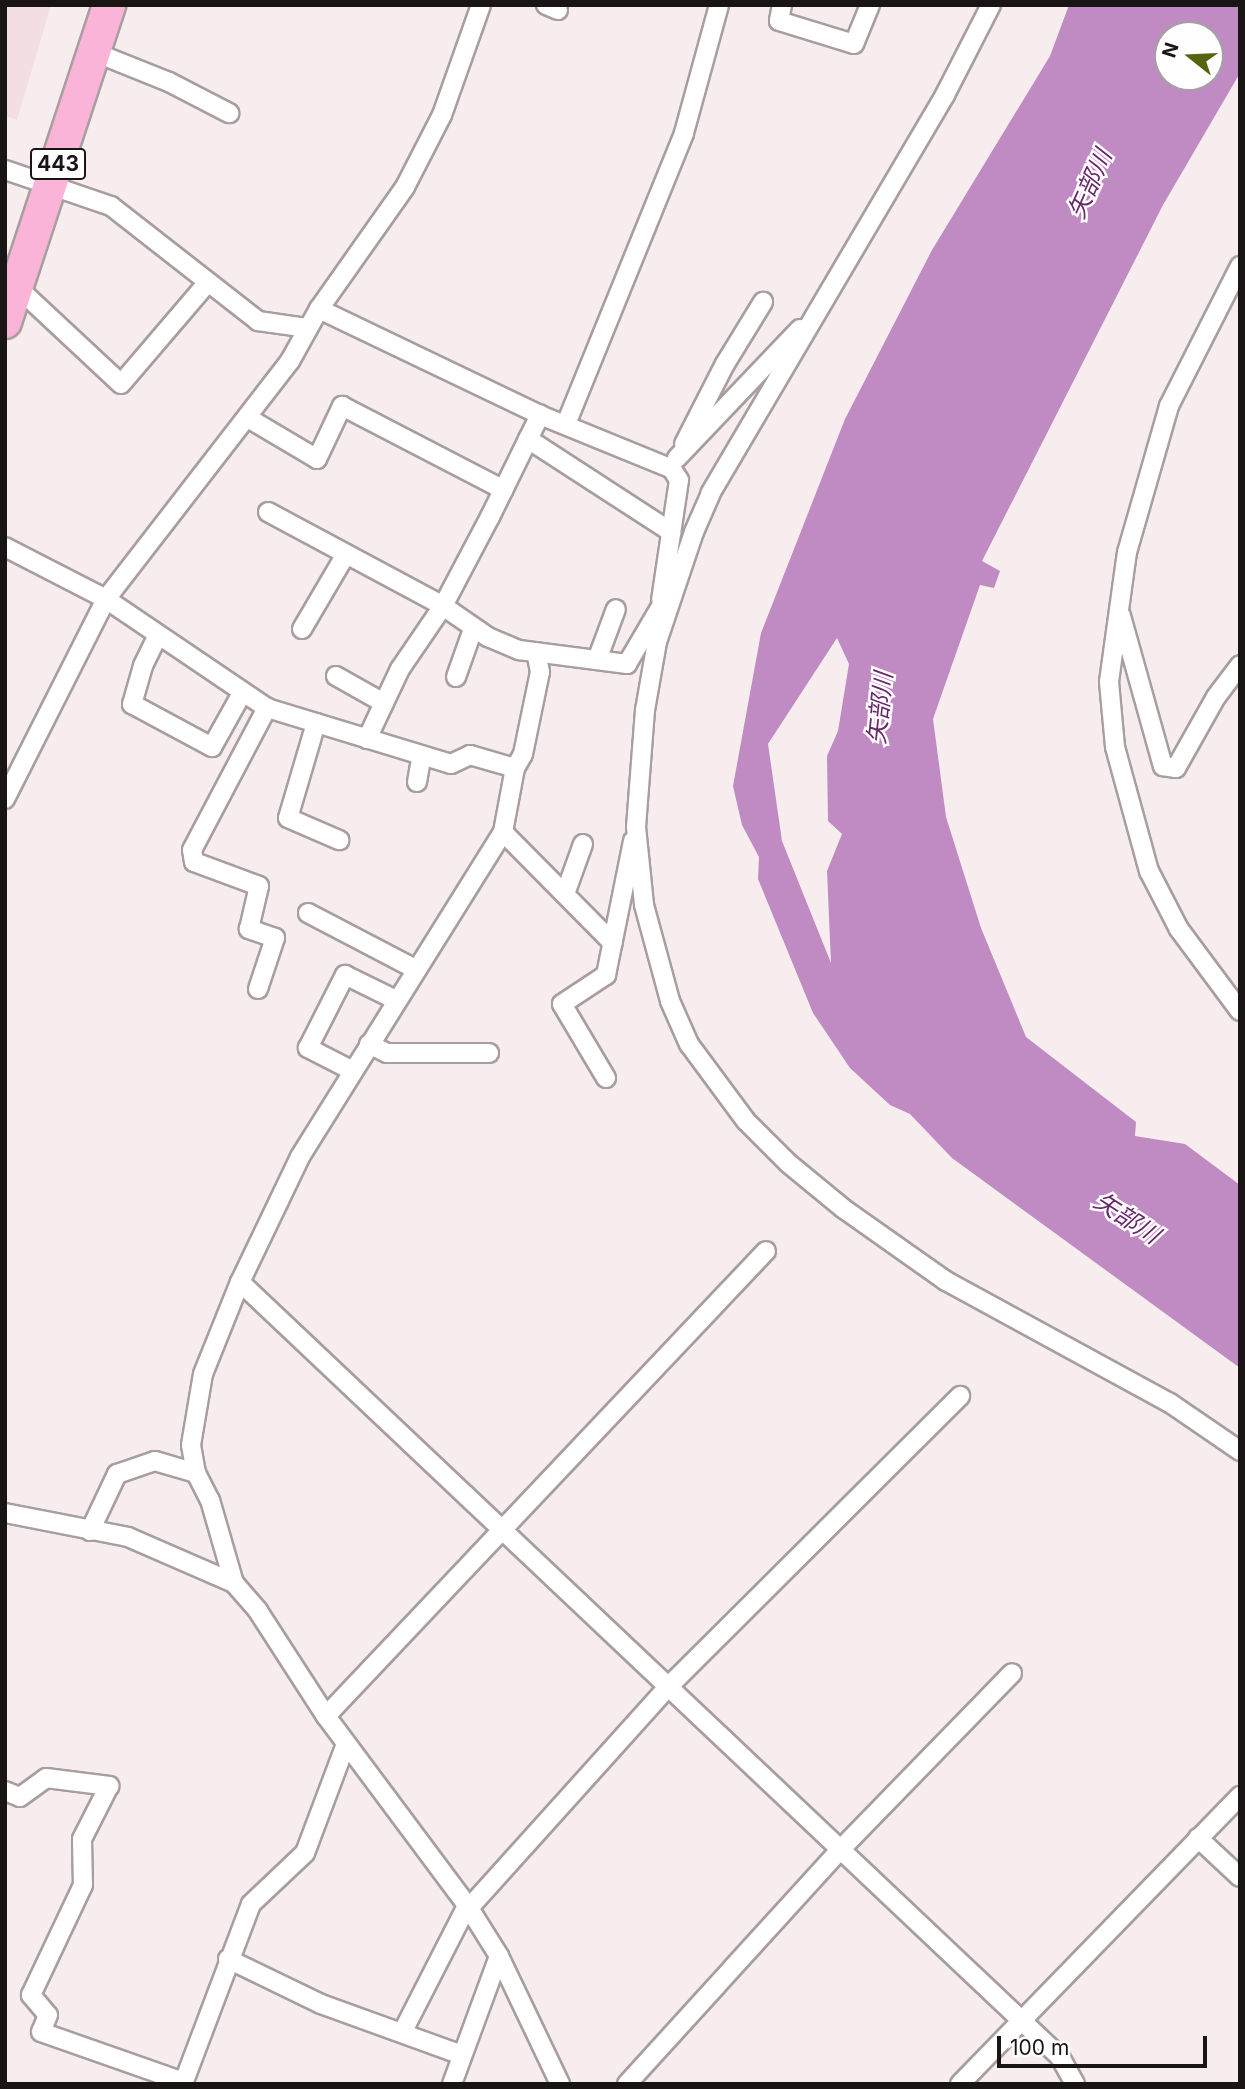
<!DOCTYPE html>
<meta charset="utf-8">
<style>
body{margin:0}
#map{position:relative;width:1245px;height:2089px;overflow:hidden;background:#f8edee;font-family:Inter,"Noto Sans JP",sans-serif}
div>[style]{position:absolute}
.built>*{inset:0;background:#f3dfe1}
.water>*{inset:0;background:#bf8bc2}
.stream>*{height:4.5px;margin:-2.25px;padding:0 2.25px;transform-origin:2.25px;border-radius:2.25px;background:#bf8bc2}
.roads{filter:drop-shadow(2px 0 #a89e9f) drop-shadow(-2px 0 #a89e9f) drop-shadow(0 2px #a89e9f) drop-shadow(0 -2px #a89e9f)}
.street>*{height:18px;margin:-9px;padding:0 9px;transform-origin:9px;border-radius:9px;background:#fff}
.highway>*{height:32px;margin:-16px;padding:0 16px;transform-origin:16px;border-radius:16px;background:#fab4d8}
span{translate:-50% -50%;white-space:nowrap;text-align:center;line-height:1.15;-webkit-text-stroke:5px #fffdfd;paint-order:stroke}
.shield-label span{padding:2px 5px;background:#fffdfd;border:2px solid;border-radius:5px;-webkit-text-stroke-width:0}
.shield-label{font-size:21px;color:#191515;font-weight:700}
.water-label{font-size:24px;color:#67286c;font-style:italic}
.frame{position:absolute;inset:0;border:7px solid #191515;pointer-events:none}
.north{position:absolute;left:1154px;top:21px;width:70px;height:70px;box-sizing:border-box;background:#fffdfd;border:2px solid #a3a0a0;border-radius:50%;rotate:288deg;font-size:19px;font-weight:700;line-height:28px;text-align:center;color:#191515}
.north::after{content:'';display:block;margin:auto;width:24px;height:32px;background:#54650f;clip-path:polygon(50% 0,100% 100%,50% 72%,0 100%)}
.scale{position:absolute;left:997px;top:2036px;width:210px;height:32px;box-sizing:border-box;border:4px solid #191515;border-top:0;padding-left:9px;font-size:21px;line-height:24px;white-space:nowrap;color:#191515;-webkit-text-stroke:5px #fffdfd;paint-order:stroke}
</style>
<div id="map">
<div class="built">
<div style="clip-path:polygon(5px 5px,51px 5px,17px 120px,5px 116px)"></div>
</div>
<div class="water">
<div style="clip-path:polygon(evenodd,1069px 5px,1240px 5px,1240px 73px,1163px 205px,982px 561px,1000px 571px,994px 588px,980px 585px,933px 719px,946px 817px,981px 928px,1026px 1037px,1136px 1122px,1135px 1136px,1185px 1144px,1240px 1185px,1240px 1368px,952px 1158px,910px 1114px,890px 1105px,850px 1068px,813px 1013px,758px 879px,759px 857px,742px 825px,733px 786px,761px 633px,845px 419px,932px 250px,1050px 56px,1069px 5px,1168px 35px,1210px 35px,1210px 77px,1168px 77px,1168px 35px,1069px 5px,837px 638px,849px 664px,838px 731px,827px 756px,828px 821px,842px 834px,827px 871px,831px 963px,782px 841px,768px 744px,837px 638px)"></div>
</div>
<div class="stream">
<div style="left:5px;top:267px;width:7px;rotate:-56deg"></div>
</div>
<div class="roads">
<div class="street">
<div style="left:546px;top:5px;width:13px;rotate:23deg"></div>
<div style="left:782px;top:5px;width:16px;rotate:101deg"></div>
<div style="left:779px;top:21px;width:78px;rotate:17deg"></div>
<div style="left:854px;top:44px;width:42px;rotate:-67.7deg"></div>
<div style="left:991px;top:5px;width:101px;rotate:117.1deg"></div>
<div style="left:945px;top:95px;width:462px;rotate:120.5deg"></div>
<div style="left:711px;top:493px;width:43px;rotate:113.6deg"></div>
<div style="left:694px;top:532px;width:116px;rotate:108.6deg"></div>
<div style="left:657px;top:642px;width:69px;rotate:100deg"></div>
<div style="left:645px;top:710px;width:117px;rotate:94.4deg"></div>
<div style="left:636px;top:827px;width:78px;rotate:84.1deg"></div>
<div style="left:644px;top:905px;width:99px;rotate:74.8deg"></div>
<div style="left:670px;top:1001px;width:47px;rotate:66.2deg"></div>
<div style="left:689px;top:1044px;width:96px;rotate:53.5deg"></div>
<div style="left:746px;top:1121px;width:59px;rotate:45deg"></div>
<div style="left:788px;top:1163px;width:72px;rotate:39.4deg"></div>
<div style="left:844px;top:1209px;width:125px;rotate:35.2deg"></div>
<div style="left:946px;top:1281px;width:255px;rotate:28.6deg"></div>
<div style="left:1170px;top:1403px;width:85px;rotate:34.4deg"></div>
<div style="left:94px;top:52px;width:81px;rotate:21.8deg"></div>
<div style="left:169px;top:82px;width:68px;rotate:27.3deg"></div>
<div style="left:5px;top:170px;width:112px;rotate:18.8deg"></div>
<div style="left:111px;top:206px;width:187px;rotate:38deg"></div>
<div style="left:258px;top:321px;width:49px;rotate:8.1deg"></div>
<div style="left:1240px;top:266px;width:157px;rotate:116.9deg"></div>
<div style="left:1169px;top:406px;width:152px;rotate:106deg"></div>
<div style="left:1127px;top:552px;width:131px;rotate:97.9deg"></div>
<div style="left:1109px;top:682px;width:65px;rotate:84.7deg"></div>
<div style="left:1115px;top:747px;width:129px;rotate:74.7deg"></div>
<div style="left:1149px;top:871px;width:65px;rotate:62.7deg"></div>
<div style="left:1179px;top:929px;width:102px;rotate:53.4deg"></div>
<div style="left:17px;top:287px;width:142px;rotate:43deg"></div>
<div style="left:121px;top:384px;width:134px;rotate:-49.5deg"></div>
<div style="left:319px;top:309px;width:245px;rotate:25.6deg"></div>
<div style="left:540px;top:415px;width:143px;rotate:22.2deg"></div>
<div style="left:672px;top:469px;width:13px;rotate:58deg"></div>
<div style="left:679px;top:480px;width:121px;rotate:98.5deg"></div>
<div style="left:248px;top:418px;width:80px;rotate:30.7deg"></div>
<div style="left:317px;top:459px;width:59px;rotate:-64.7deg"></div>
<div style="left:342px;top:406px;width:182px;rotate:27.4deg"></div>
<div style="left:566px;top:424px;width:314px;rotate:-67.9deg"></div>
<div style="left:684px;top:133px;width:133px;rotate:-74.7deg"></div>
<div style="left:528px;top:439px;width:171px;rotate:33deg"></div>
<div style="left:684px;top:444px;width:90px;rotate:-62.9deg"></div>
<div style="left:725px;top:364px;width:73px;rotate:-58.5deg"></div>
<div style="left:677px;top:458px;width:178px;rotate:-46.4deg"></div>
<div style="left:268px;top:512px;width:199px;rotate:28.2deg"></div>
<div style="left:443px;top:606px;width:55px;rotate:34.6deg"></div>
<div style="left:488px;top:637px;width:34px;rotate:23deg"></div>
<div style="left:519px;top:650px;width:109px;rotate:7.4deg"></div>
<div style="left:627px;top:664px;width:71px;rotate:-59.5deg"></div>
<div style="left:5px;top:547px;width:114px;rotate:27.2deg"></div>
<div style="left:106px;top:599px;width:194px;rotate:34.1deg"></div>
<div style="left:267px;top:708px;width:192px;rotate:16.9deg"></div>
<div style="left:451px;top:764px;width:21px;rotate:-25deg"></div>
<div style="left:470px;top:755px;width:47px;rotate:16.1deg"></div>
<div style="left:515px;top:768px;width:65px;rotate:100.6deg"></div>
<div style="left:503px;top:832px;width:383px;rotate:122deg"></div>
<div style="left:300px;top:1157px;width:139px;rotate:115.6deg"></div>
<div style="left:240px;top:1282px;width:99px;rotate:111.9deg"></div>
<div style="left:203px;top:1374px;width:72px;rotate:99.6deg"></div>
<div style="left:191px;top:1445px;width:28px;rotate:80deg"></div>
<div style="left:196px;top:1473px;width:30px;rotate:63deg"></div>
<div style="left:210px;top:1500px;width:86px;rotate:73.9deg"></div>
<div style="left:234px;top:1583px;width:37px;rotate:49deg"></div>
<div style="left:258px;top:1611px;width:125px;rotate:57.1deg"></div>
<div style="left:326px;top:1716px;width:239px;rotate:53.3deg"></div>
<div style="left:469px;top:1908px;width:57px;rotate:58deg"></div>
<div style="left:499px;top:1956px;width:142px;rotate:64.5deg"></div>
<div style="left:1121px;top:616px;width:156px;rotate:74.4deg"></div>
<div style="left:1163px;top:766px;width:13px;rotate:9deg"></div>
<div style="left:1176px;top:768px;width:81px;rotate:-60.6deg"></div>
<div style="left:1216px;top:697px;width:40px;rotate:-53deg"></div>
<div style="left:302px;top:629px;width:87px;rotate:-59.6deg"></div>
<div style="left:158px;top:635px;width:34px;rotate:116deg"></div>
<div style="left:143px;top:666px;width:40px;rotate:106deg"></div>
<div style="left:132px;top:704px;width:91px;rotate:28.3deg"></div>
<div style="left:212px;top:747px;width:62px;rotate:-60.9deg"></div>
<div style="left:597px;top:660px;width:54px;rotate:-69.6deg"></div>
<div style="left:336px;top:676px;width:55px;rotate:29.4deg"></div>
<div style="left:456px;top:677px;width:51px;rotate:-70.5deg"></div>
<div style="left:316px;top:723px;width:99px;rotate:106.4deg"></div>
<div style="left:288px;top:818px;width:56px;rotate:23.3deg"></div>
<div style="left:367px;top:739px;width:77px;rotate:-64.8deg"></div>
<div style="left:400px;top:669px;width:76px;rotate:-55.7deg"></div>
<div style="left:443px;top:606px;width:101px;rotate:-62.2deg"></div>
<div style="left:490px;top:517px;width:114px;rotate:-63.9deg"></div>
<div style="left:515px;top:768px;width:16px;rotate:-60deg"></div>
<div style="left:523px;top:754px;width:84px;rotate:-78.3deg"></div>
<div style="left:540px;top:672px;width:20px;rotate:-101deg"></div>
<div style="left:417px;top:782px;width:27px;rotate:-80deg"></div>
<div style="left:5px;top:799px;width:224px;rotate:-63.2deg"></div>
<div style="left:106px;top:599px;width:301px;rotate:-52.3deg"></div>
<div style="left:290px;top:361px;width:60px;rotate:-60.9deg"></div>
<div style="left:319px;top:309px;width:149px;rotate:-54.8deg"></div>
<div style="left:405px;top:187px;width:81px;rotate:-62.8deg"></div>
<div style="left:442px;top:115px;width:117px;rotate:-70.5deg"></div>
<div style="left:503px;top:832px;width:156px;rotate:45.3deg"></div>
<div style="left:565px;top:894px;width:53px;rotate:-70.2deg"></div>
<div style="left:308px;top:913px;width:121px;rotate:27.6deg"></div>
<div style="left:258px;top:989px;width:54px;rotate:-71.6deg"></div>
<div style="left:275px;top:938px;width:28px;rotate:-161deg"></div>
<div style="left:249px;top:929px;width:44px;rotate:-76.9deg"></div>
<div style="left:259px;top:886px;width:69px;rotate:-159.7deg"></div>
<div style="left:194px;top:862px;width:12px;rotate:-99deg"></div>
<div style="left:192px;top:850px;width:161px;rotate:-62.2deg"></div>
<div style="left:369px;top:1044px;width:20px;rotate:27deg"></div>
<div style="left:387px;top:1053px;width:102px"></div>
<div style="left:353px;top:1071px;width:51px;rotate:-152.9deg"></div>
<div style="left:308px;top:1048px;width:82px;rotate:-63.1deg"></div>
<div style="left:345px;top:975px;width:57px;rotate:26.1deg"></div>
<div style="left:606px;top:1078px;width:86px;rotate:-120.7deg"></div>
<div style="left:562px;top:1004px;width:53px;rotate:-33.4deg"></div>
<div style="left:606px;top:975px;width:137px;rotate:-78.6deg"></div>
<div style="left:240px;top:1282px;width:1128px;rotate:43.38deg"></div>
<div style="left:1060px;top:2057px;width:31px;rotate:61deg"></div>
<div style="left:5px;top:1513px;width:125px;rotate:11deg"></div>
<div style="left:128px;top:1537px;width:116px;rotate:23.5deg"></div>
<div style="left:90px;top:1531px;width:63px;rotate:-64.7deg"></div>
<div style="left:117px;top:1474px;width:40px;rotate:-18.9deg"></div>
<div style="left:155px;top:1461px;width:43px;rotate:16.3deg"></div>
<div style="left:326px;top:1716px;width:640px;rotate:-46.58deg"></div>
<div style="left:5px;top:1791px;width:16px;rotate:22deg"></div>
<div style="left:20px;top:1797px;width:32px;rotate:-36deg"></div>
<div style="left:46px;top:1778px;width:64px;rotate:7.2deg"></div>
<div style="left:109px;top:1786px;width:59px;rotate:117deg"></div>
<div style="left:82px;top:1839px;width:46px;rotate:88.8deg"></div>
<div style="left:83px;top:1885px;width:122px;rotate:115.3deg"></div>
<div style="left:31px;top:1995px;width:26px;rotate:50deg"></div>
<div style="left:48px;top:2015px;width:18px;rotate:112deg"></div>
<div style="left:41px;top:2032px;width:151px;rotate:19.3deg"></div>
<div style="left:1198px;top:1838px;width:57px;rotate:42.9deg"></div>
<div style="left:469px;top:1908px;width:296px;rotate:-48deg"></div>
<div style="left:667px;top:1688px;width:414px;rotate:-44.9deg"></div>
<div style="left:228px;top:1959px;width:103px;rotate:25.8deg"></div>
<div style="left:321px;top:2004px;width:150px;rotate:19.9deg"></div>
<div style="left:402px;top:2033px;width:143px;rotate:-62.9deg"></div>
<div style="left:183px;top:2084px;width:192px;rotate:-69.3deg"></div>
<div style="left:251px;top:1904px;width:74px;rotate:-43.4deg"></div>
<div style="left:305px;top:1853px;width:116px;rotate:-69.4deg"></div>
<div style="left:452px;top:2084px;width:136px;rotate:-69.8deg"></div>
<div style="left:627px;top:2084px;width:315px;rotate:-47.7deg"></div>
<div style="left:839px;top:1851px;width:248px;rotate:-45.8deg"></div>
<div style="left:960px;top:2084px;width:402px;rotate:-45.8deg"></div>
</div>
<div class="highway">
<div style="left:5px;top:322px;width:334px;rotate:-71.8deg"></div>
</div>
</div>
<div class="shield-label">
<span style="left:58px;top:164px">443</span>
</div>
<div class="water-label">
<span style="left:1090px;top:184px;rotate:-66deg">矢部川</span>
<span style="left:880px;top:708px;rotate:-84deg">矢部川</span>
<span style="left:1127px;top:1218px;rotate:33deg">矢部川</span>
</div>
<div class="frame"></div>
<div class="north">N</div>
<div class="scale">100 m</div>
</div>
